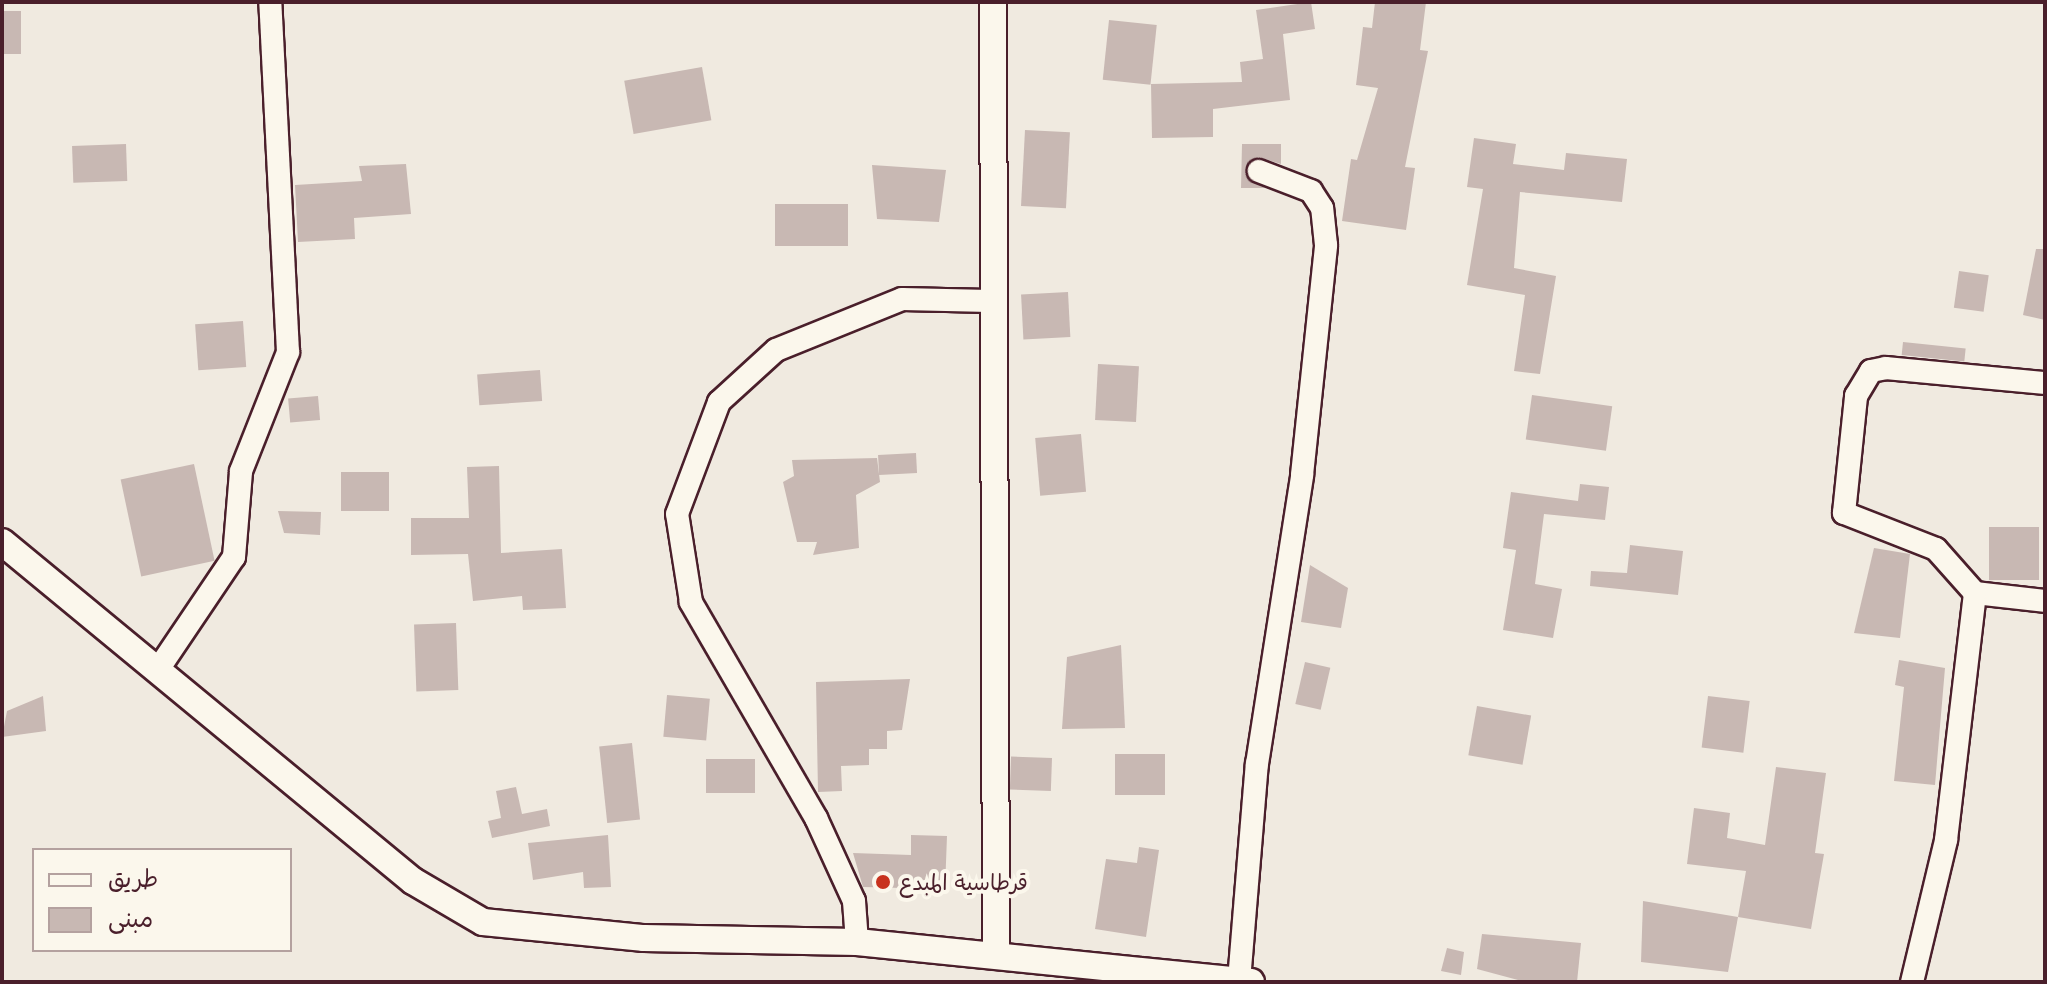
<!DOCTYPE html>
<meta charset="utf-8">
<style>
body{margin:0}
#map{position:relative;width:2047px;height:984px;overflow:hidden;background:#f0eae0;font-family:Mali,"Playpen Sans Arabic",sans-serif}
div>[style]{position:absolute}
.building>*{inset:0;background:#c8b8b3;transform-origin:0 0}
.roads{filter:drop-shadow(2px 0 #4a1f2b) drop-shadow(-2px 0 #4a1f2b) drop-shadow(0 2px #4a1f2b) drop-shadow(0 -2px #4a1f2b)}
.minor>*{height:22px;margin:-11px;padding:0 11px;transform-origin:11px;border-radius:11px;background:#fbf7ec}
.tertiary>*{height:26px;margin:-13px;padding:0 13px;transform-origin:13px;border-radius:13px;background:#fbf7ec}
.dots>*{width:22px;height:22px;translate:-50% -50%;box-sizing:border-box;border:4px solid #fbf7ec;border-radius:50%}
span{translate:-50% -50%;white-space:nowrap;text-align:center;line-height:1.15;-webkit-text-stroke:8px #fbf7ec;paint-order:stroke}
.poi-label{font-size:22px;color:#4a1f2b}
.left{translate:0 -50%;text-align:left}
.frame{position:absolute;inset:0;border:4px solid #4a1f2b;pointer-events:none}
.legend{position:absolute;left:32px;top:848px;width:260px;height:104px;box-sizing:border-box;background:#fbf7ec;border:2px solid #b4a19f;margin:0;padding:10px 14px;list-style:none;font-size:24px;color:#4a1f2b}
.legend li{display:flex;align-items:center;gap:16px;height:40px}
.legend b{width:40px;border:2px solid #b4a19f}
</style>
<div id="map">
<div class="building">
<div style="clip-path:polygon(1311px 2px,1315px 29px,1283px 34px,1290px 100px,1213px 109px,1213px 137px,1152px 138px,1151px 84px,1242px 82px,1240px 62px,1263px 59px,1256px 10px)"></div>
<div style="clip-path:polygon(1375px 2px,1426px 2px,1420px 50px,1428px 51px,1405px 167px,1415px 168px,1406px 230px,1342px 221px,1351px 159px,1357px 160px,1378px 88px,1356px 85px,1363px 27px,1372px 28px)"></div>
<div style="left:2px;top:11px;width:19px;height:43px"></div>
<div style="left:1109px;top:20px;width:48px;height:60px;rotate:6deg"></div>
<div style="left:702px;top:67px;width:54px;height:79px;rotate:80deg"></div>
<div style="left:1025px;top:130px;width:45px;height:76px;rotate:3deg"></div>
<div style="clip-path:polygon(1474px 138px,1516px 144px,1513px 164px,1564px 170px,1566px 153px,1627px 159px,1622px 202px,1520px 192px,1514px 268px,1556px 276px,1540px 374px,1514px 371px,1525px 295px,1467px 285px,1483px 189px,1467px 187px)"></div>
<div style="left:126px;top:144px;width:37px;height:54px;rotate:88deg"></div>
<div style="clip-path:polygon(1242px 144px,1281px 144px,1281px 164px,1258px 157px,1246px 167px,1249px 180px,1265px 188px,1241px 188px)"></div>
<div style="clip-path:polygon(406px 164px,411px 214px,354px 218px,355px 239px,298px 242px,295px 185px,362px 181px,359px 166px)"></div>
<div style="clip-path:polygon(872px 165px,946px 170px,939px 222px,877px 219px)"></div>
<div style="left:775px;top:204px;width:73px;height:42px"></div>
<div style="clip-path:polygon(2036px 249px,2045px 249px,2045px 320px,2023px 315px)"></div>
<div style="left:1959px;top:271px;width:30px;height:37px;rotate:8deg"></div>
<div style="left:1068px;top:292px;width:45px;height:47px;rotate:87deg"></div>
<div style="left:243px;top:321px;width:46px;height:48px;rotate:86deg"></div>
<div style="left:1903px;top:342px;width:63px;height:13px;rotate:6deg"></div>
<div style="left:1098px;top:364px;width:41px;height:56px;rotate:3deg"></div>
<div style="left:540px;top:370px;width:31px;height:63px;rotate:86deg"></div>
<div style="left:1532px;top:395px;width:81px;height:45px;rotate:8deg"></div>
<div style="left:318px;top:396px;width:24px;height:30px;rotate:85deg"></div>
<div style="left:1081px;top:434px;width:58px;height:46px;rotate:85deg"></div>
<div style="left:916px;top:453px;width:20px;height:38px;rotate:87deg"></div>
<div style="clip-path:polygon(877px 458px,880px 482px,856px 495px,859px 548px,813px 555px,817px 542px,797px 542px,783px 482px,794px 476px,792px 460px)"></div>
<div style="left:194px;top:464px;width:99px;height:75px;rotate:78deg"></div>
<div style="clip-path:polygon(499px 466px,501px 553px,562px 549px,566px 608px,523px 610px,522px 596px,473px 601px,468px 554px,411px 555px,411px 518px,469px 518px,467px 467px)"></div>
<div style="left:389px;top:472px;width:39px;height:48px;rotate:90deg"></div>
<div style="clip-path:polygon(1580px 484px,1609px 487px,1605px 520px,1544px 514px,1535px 584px,1562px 589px,1553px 638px,1503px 630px,1516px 550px,1503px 548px,1511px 492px,1578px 501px)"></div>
<div style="clip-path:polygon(278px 511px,321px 512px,320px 535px,284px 533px)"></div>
<div style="left:1989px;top:527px;width:50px;height:53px"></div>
<div style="clip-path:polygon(1630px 545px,1683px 551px,1678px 595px,1590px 586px,1591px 571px,1627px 573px)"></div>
<div style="clip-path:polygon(1874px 548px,1910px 554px,1900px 638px,1854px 633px)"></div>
<div style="clip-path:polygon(1310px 565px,1348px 588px,1341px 628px,1301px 622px)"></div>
<div style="left:456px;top:623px;width:67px;height:42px;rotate:88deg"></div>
<div style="clip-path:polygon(1121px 645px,1125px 728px,1062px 729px,1067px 657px)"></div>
<div style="clip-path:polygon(1899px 660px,1945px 668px,1935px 785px,1894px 781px,1904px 687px,1895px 685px)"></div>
<div style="left:1305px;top:662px;width:26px;height:43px;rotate:13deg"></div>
<div style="clip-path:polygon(910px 679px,902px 730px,887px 731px,887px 749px,869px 749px,869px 765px,841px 766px,842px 791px,818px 792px,816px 682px)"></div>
<div style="left:667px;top:695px;width:43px;height:42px;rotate:5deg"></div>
<div style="clip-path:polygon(43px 696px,46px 731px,2px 737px,7px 711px)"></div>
<div style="left:1708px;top:696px;width:42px;height:52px;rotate:7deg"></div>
<div style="left:1477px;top:706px;width:55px;height:50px;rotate:10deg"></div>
<div style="left:632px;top:743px;width:77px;height:33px;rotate:84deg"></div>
<div style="left:1165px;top:754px;width:41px;height:50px;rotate:90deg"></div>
<div style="left:1052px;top:758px;width:33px;height:41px;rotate:92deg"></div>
<div style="left:706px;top:759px;width:49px;height:34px"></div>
<div style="clip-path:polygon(1776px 767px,1826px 773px,1815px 853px,1824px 854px,1811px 929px,1738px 917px,1746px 871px,1687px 864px,1694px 808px,1730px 813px,1727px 838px,1765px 845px)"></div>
<div style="clip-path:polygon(516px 787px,522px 814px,547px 809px,550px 826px,492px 838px,488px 821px,501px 818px,496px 791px)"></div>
<div style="clip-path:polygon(608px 835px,611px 887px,584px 888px,583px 872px,533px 880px,528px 843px)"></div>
<div style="clip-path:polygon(911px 835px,947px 836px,945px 889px,863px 887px,853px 853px,911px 855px)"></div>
<div style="clip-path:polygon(1139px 847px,1159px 850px,1146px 937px,1095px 929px,1106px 859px,1137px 863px)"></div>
<div style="clip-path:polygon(1643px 901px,1738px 917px,1728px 972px,1641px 962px)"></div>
<div style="clip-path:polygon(1482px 934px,1581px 943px,1577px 982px,1518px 980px,1477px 969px)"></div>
<div style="clip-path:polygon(1447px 948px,1464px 952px,1461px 975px,1441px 971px)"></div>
</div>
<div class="roads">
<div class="minor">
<div style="left:1975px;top:593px;width:70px;rotate:6.5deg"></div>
<div style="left:159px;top:668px;width:134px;rotate:-56deg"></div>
<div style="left:234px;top:557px;width:86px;rotate:-85.3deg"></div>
<div style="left:241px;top:471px;width:128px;rotate:-68.4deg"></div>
<div style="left:288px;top:352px;width:350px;rotate:-92.9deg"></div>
<div style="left:857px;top:942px;width:41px;rotate:-94.2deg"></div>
<div style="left:854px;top:901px;width:91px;rotate:-114.6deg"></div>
<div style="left:816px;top:818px;width:250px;rotate:-120.1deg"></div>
<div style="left:691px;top:602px;width:89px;rotate:-99deg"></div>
<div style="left:677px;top:514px;width:120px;rotate:-69.4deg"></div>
<div style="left:719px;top:402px;width:77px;rotate:-42.4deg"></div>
<div style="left:776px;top:350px;width:136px;rotate:-22deg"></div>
<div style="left:902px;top:299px;width:88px;rotate:1.3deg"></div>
<div style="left:1239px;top:981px;width:218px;rotate:-85.3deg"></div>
<div style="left:1257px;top:764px;width:292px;rotate:-81.1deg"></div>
<div style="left:1302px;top:475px;width:231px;rotate:-84deg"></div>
<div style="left:1326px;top:245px;width:37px;rotate:-96deg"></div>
<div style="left:1322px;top:208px;width:20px;rotate:-123deg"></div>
<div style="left:1311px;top:191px;width:56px;rotate:-159deg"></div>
<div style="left:1912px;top:982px;width:146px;rotate:-76.5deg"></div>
<div style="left:1946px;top:840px;width:249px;rotate:-83.3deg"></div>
<div style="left:1975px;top:593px;width:59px;rotate:-131.6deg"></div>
<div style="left:1936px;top:549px;width:99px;rotate:-158.6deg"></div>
<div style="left:1844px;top:513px;width:118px;rotate:-84.1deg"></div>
<div style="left:1856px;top:396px;width:29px;rotate:-59deg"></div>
<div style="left:1871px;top:371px;width:15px;rotate:-11deg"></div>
<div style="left:1886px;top:368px;width:160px;rotate:5.4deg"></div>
</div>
<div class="tertiary">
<div style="left:993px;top:2px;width:951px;rotate:89.82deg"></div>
<div style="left:2px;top:542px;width:533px;rotate:39.52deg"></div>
<div style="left:413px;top:881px;width:81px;rotate:30.4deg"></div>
<div style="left:483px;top:922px;width:162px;rotate:5.7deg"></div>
<div style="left:644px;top:938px;width:213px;rotate:1.1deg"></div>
<div style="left:857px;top:942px;width:396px;rotate:5.8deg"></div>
</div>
</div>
<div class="dots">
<div style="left:883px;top:882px;background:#c8321e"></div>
</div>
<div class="poi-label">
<span class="left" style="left:899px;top:882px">قرطاسية المبدع</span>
</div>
<div class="frame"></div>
<ul class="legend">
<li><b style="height:10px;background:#fbf7ec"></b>طريق</li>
<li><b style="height:22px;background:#c8b8b3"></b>مبنى</li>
</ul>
</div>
